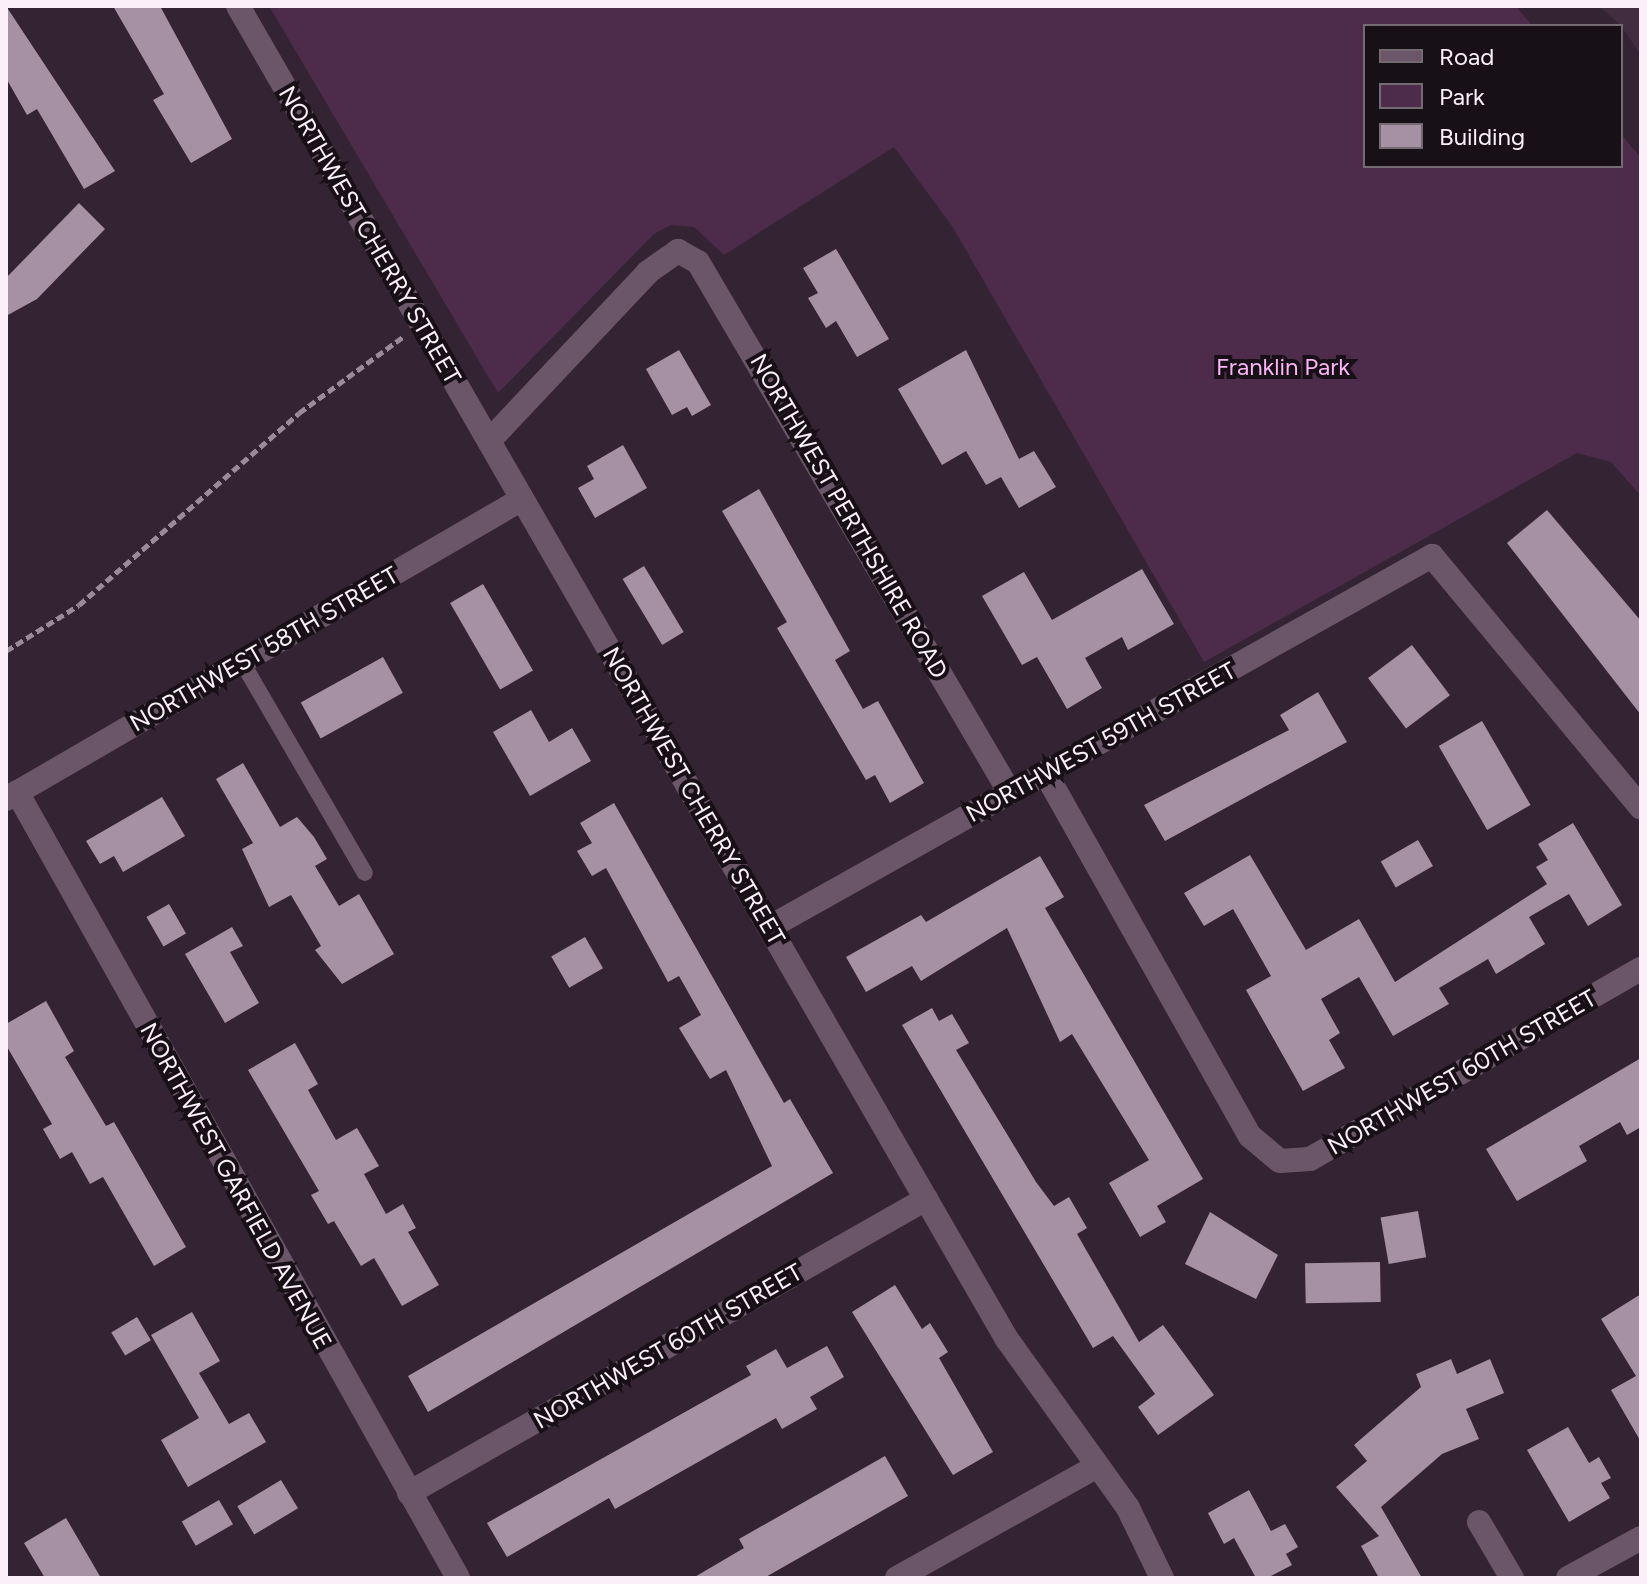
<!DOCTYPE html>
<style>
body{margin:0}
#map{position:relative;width:1647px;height:1584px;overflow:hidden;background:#342433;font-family:Figtree,sans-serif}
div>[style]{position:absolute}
.built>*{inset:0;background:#412c40}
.green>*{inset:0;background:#4c2b4b}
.building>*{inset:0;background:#a691a4;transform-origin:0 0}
.path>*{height:5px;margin-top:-2.5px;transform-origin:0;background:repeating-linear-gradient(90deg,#998c98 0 8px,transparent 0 12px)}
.lane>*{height:16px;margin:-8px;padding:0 8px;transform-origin:8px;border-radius:8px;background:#6b5669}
.street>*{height:24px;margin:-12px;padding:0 12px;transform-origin:12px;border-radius:12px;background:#6b5669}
span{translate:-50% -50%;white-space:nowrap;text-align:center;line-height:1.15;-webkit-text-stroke:8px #181017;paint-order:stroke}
.street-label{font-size:24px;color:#fbf0fa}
.park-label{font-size:24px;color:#fab3f5}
.frame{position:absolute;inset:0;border:8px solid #fbf0fa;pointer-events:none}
.legend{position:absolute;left:1363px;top:24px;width:260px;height:144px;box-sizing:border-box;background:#181017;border:2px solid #736a72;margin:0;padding:10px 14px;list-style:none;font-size:24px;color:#fbf0fa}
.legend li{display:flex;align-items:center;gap:16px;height:40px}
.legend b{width:40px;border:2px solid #736a72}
</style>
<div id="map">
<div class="built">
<div style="clip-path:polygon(1599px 6px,1641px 6px,1641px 55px,1621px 26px)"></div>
</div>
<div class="green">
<div style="clip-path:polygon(269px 6px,1516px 6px,1532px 26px,1365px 26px,1365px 166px,1621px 166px,1621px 134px,1641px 158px,1641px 496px,1611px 462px,1577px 453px,1204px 662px,952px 226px,894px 147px,724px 255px,694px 227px,671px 225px,654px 234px,498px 393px)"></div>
</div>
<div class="building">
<div style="clip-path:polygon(6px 6px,115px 171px,84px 189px,37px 109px,27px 115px,6px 78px)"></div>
<div style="clip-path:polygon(113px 6px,160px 6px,232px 139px,191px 163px,153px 100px,164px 94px)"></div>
<div style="clip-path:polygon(79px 203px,105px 229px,37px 299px,6px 316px,6px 278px)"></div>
<div style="clip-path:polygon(836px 249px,889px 339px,857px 357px,836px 321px,826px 328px,808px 298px,818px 293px,803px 268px)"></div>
<div style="clip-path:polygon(679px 350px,711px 405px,692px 416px,687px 407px,672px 415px,646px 369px)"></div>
<div style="clip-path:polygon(966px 350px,1019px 459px,1034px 451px,1056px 487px,1019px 508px,1001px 477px,986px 485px,966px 451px,942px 465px,898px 389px)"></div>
<div style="clip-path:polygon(623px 445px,647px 488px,595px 518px,578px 488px,594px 479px,587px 466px)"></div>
<div style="clip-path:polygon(759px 489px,850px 651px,835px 660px,863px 709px,878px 701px,924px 783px,890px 803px,875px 775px,866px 780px,777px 628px,787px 622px,722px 511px)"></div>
<div style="clip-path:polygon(1547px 510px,1641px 621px,1641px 715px,1507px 543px)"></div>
<div style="left:644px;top:566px;width:77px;height:25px;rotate:59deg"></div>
<div style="clip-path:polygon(1142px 569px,1174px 624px,1128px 650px,1122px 637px,1085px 658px,1102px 688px,1067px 709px,1037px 657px,1022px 665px,982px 596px,1024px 572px,1052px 620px)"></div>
<div style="left:483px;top:584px;width:100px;height:38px;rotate:60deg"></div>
<div style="left:1412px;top:645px;width:63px;height:55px;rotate:53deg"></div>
<div style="left:383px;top:657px;width:41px;height:94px;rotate:61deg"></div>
<div style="clip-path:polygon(1318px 692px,1347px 742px,1165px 841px,1144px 805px,1289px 730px,1280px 715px)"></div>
<div style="clip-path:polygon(531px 710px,549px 742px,572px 728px,591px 761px,530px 796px,493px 732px)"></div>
<div style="left:1482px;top:721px;width:97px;height:50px;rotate:60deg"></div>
<div style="clip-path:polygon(243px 763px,280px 827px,297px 817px,314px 837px,327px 859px,315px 866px,339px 906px,359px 894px,394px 954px,342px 984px,315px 950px,321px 946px,291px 895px,269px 907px,242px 849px,253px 843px,216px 779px)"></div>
<div style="clip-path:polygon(162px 797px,185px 836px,123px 872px,114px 856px,100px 864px,86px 841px)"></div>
<div style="clip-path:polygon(614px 803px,784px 1103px,790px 1099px,833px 1173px,428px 1412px,408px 1376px,772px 1166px,726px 1070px,710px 1079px,679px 1028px,701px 1015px,679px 976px,668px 982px,606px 868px,592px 876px,577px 851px,592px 843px,580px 823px)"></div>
<div style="clip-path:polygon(1573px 823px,1622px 905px,1588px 926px,1569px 894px,1529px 917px,1545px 944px,1496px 974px,1488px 959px,1439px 988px,1449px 1004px,1393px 1036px,1359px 977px,1321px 999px,1340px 1033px,1329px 1040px,1345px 1068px,1303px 1091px,1246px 990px,1271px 976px,1233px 909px,1204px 926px,1184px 893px,1250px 855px,1306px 950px,1359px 919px,1395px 982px,1547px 884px,1536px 867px,1548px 860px,1538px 844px)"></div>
<div style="left:1418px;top:840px;width:30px;height:43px;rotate:60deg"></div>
<div style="clip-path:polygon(1040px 856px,1064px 897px,1045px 908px,1203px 1179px,1157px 1206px,1166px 1222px,1140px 1237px,1109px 1183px,1149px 1160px,1072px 1034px,1060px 1042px,1007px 928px,921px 981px,912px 966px,866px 992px,846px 957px,921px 915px,926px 922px)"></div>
<div style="left:169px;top:904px;width:34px;height:26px;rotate:60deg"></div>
<div style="clip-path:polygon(232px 927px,243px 946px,230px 952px,259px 1003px,225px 1023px,185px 954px)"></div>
<div style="left:585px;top:937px;width:36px;height:39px;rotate:60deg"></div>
<div style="clip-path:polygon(46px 1001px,74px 1051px,65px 1057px,106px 1126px,114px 1122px,186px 1247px,154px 1266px,103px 1177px,90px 1184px,72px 1152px,60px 1159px,43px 1129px,52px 1124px,6px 1045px,6px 1024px)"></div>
<div style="clip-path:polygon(932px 1008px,939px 1021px,952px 1014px,969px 1043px,956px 1050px,1036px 1182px,1054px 1206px,1069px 1197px,1087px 1228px,1077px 1234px,1139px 1342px,1163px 1325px,1214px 1395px,1158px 1435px,1138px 1407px,1155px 1394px,1113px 1336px,1093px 1348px,902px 1025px)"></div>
<div style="clip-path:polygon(295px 1043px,318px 1084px,308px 1090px,336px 1140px,357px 1128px,379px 1166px,364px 1174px,386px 1214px,403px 1204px,416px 1228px,408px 1232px,439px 1285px,402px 1306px,374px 1258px,361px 1266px,334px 1221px,328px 1224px,311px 1195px,319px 1191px,248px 1070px)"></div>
<div style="clip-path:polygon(1641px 1058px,1641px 1127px,1627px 1135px,1620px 1122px,1579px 1146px,1587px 1161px,1517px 1201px,1486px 1149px)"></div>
<div style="left:1418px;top:1211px;width:47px;height:38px;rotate:80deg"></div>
<div style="clip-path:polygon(1210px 1212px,1278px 1255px,1256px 1299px,1185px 1264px)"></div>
<div style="left:1380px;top:1262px;width:40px;height:75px;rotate:89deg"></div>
<div style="clip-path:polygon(895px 1285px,922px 1329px,930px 1323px,948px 1352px,939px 1358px,993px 1452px,953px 1475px,852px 1312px)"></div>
<div style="clip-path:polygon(1641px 1294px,1641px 1442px,1611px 1390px,1636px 1376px,1601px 1319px)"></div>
<div style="clip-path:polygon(192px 1312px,220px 1361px,199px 1373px,229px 1424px,249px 1413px,266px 1442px,188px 1487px,161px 1440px,199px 1418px,151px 1335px)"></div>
<div style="left:137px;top:1317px;width:27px;height:30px;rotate:59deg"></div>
<div style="clip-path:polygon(827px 1346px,844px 1377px,810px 1397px,817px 1409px,782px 1429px,776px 1418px,615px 1509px,609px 1498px,507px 1557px,487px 1523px,751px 1375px,746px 1366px,776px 1349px,787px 1368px)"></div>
<div style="clip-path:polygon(1451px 1359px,1457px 1374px,1490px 1359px,1504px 1393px,1466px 1409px,1479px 1439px,1442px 1454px,1381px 1507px,1422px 1578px,1379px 1578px,1361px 1546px,1379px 1536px,1336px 1487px,1367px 1461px,1354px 1445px,1421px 1387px,1416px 1374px)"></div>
<div style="clip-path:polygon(1568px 1427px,1589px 1463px,1599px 1457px,1611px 1478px,1601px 1483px,1610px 1498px,1569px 1522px,1527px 1450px)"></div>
<div style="clip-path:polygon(885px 1456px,908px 1496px,764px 1578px,693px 1578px,744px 1548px,739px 1539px)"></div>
<div style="left:281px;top:1480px;width:33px;height:51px;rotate:59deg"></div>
<div style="clip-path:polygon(1249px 1490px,1271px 1531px,1285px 1524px,1298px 1547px,1286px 1554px,1292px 1565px,1267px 1578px,1256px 1578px,1234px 1538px,1224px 1544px,1208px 1513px)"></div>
<div style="left:219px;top:1500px;width:28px;height:43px;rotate:60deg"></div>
<div style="clip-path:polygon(66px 1518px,101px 1578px,45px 1578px,24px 1543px)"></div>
</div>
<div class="path">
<div style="left:6px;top:651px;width:86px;rotate:-32.2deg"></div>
<div style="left:79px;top:605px;width:292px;rotate:-41.1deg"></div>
<div style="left:299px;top:413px;width:129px;rotate:-36.2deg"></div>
</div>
<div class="lane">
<div style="left:242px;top:662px;width:244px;rotate:59.8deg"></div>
</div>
<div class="street">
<div style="left:238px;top:6px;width:1538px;rotate:60.03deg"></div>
<div style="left:1006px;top:1338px;width:209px;rotate:54.3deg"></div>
<div style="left:1128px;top:1508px;width:78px;rotate:64.1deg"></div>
<div style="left:489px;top:441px;width:232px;rotate:-46.7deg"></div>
<div style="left:648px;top:272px;width:37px;rotate:-35deg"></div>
<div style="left:678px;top:251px;width:23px;rotate:29deg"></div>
<div style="left:698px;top:262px;width:614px;rotate:59.55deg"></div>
<div style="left:1047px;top:776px;width:413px;rotate:60.6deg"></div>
<div style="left:1250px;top:1136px;width:39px;rotate:40deg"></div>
<div style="left:1280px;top:1161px;width:30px;rotate:-4deg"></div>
<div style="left:1310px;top:1159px;width:382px;rotate:-29.9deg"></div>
<div style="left:17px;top:792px;width:901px;rotate:60.7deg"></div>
<div style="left:6px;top:799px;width:597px;rotate:-30.17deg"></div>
<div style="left:770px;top:927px;width:759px;rotate:-29.27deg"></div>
<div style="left:1432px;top:556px;width:327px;rotate:50.3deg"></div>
<div style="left:409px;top:1493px;width:595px;rotate:-29.63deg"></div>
<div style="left:1479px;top:1522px;width:65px;rotate:59.5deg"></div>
<div style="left:897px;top:1578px;width:226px;rotate:-29.2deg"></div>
<div style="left:1568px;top:1578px;width:83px;rotate:-28.7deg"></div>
</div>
<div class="street-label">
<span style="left:370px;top:235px;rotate:60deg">NORTHWEST CHERRY STREET</span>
<span style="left:849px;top:516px;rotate:60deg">NORTHWEST PERTHSHIRE ROAD</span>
<span style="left:264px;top:649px;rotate:-30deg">NORTHWEST 58TH STREET</span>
<span style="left:1101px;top:742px;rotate:-29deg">NORTHWEST 59TH STREET</span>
<span style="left:694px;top:796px;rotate:60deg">NORTHWEST CHERRY STREET</span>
<span style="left:1462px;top:1072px;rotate:-30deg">NORTHWEST 60TH STREET</span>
<span style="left:236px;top:1186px;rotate:61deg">NORTHWEST GARFIELD AVENUE</span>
<span style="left:668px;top:1346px;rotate:-30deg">NORTHWEST 60TH STREET</span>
</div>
<div class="park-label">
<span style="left:1283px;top:367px">Franklin Park</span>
</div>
<div class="frame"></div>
<ul class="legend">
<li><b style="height:10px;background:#6b5669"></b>Road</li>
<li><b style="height:22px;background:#4c2b4b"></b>Park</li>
<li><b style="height:22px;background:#a691a4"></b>Building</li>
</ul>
</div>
